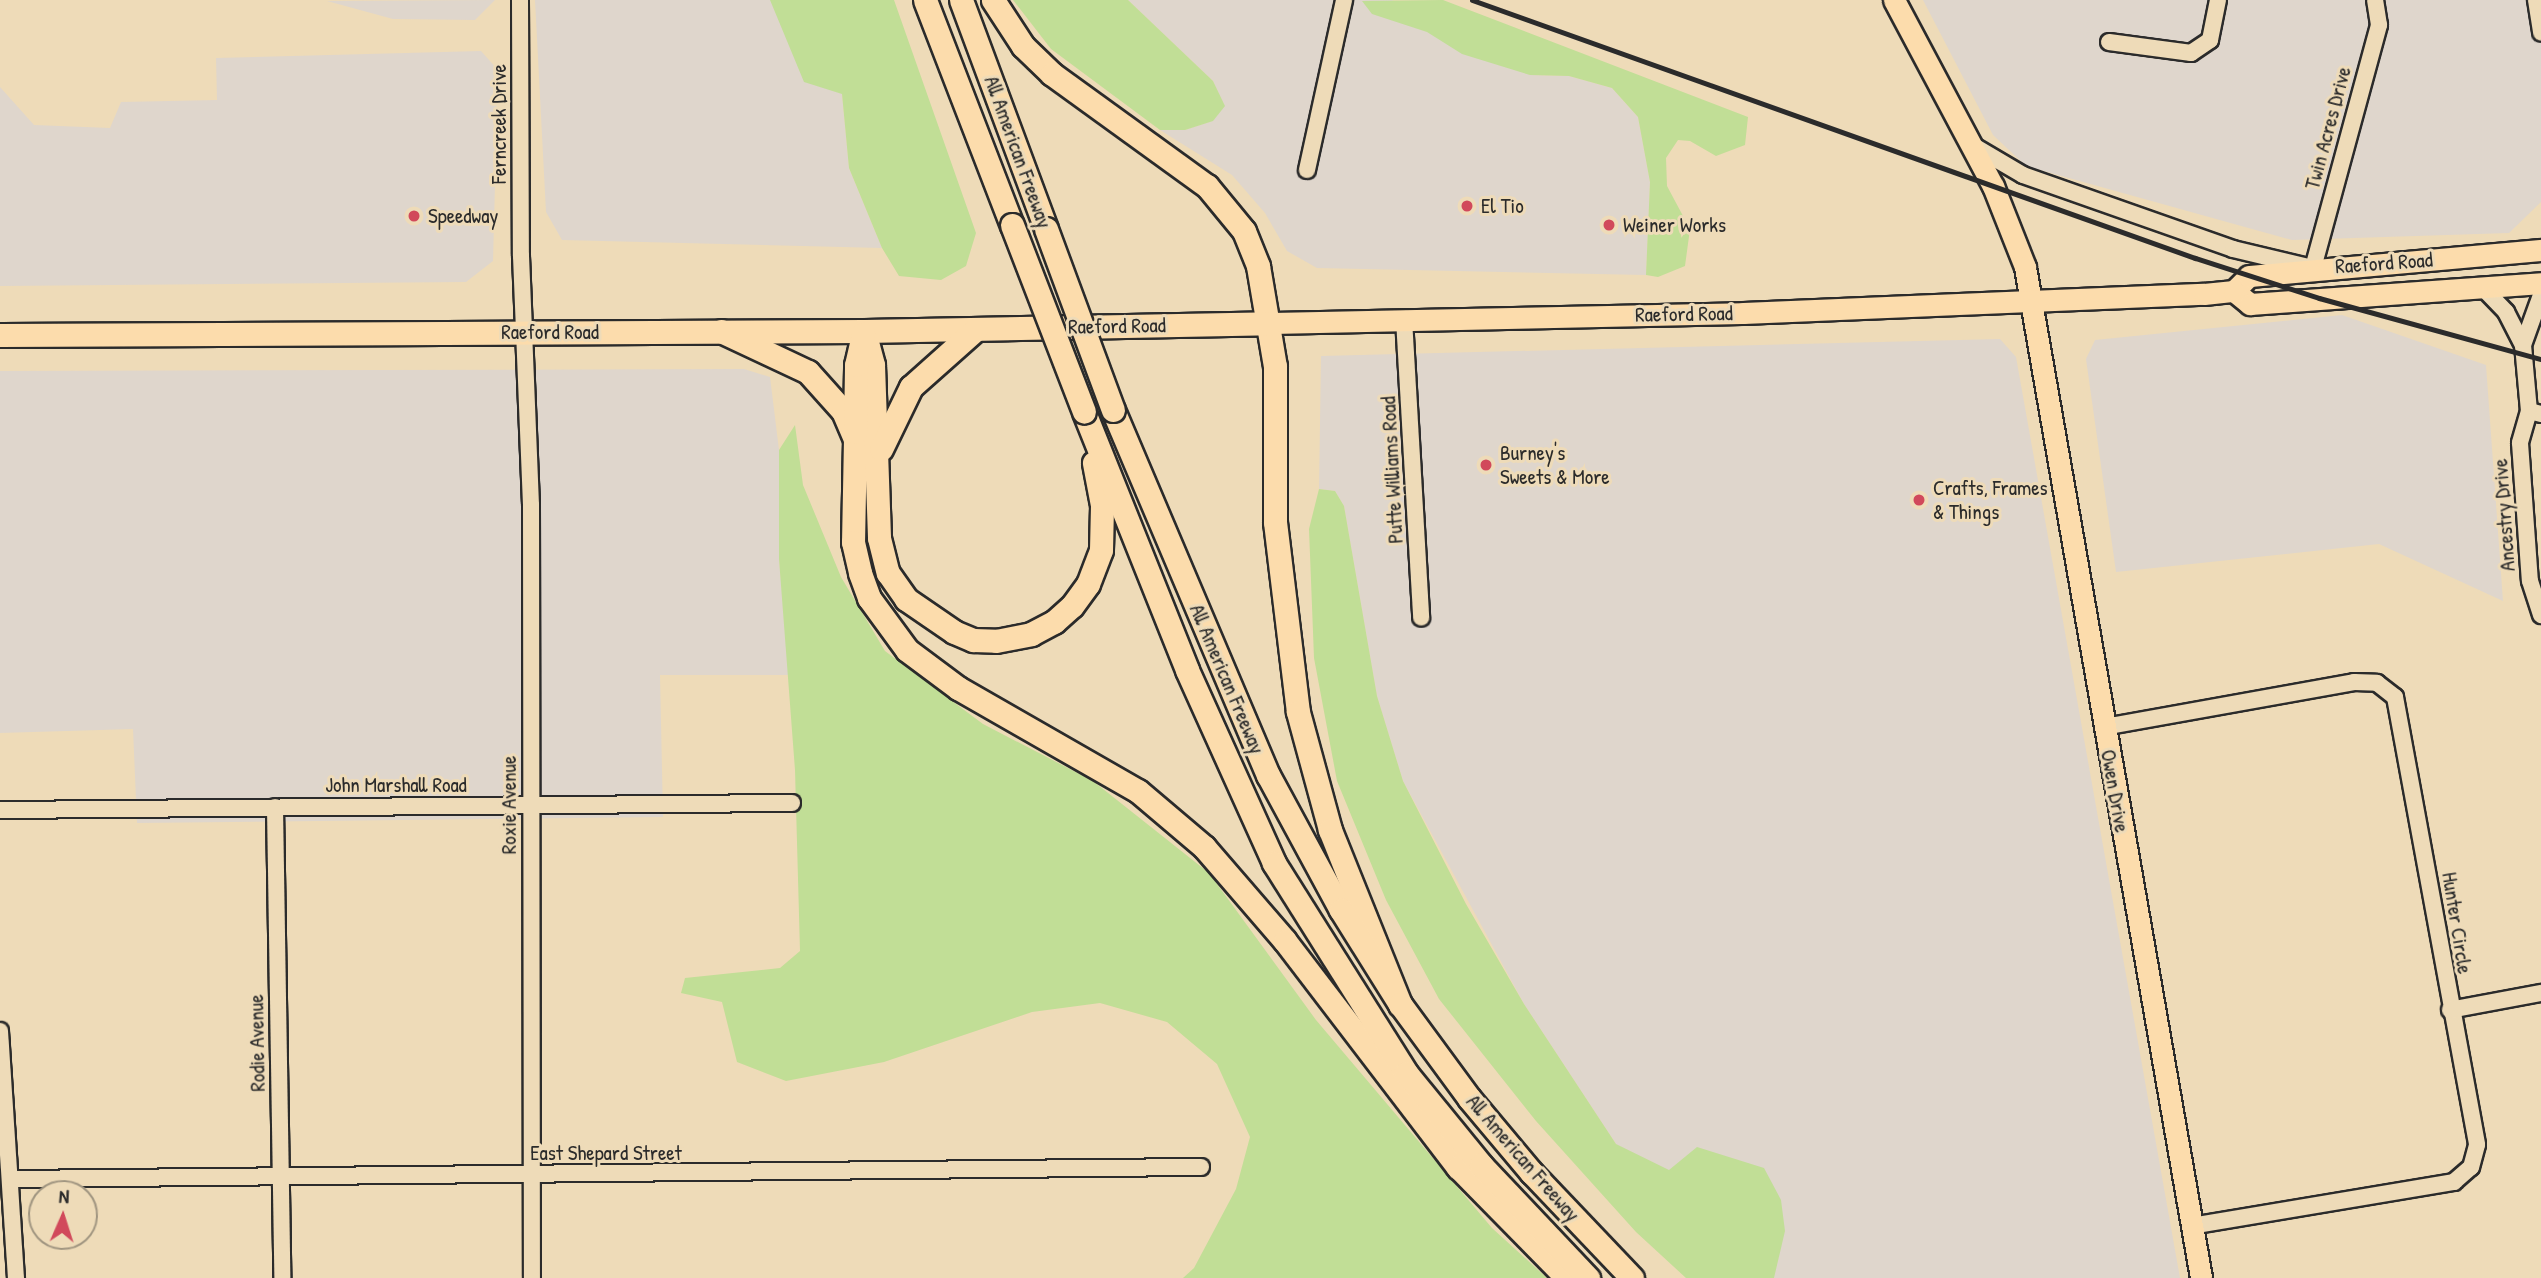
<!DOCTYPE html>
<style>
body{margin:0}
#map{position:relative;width:2541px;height:1278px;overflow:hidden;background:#eedbb8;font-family:"Patrick Hand",sans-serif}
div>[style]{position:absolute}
.built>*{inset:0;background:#dfd6cc}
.green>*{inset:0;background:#c1de96}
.roads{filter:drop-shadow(2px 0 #2b2b2b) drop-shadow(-2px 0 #2b2b2b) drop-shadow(0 2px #2b2b2b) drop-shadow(0 -2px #2b2b2b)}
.minor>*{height:16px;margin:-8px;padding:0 8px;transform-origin:8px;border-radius:8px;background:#eedbb8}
.major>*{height:21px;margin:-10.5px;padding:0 10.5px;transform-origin:10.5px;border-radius:10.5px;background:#fcdcac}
.highway>*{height:23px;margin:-11.5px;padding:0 11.5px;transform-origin:11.5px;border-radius:11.5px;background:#fcdcac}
.rail>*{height:5px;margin:-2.5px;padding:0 2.5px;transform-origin:2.5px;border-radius:2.5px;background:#2b2b2b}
.bridges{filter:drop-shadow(2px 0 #2b2b2b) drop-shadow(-2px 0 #2b2b2b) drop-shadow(0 2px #2b2b2b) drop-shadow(0 -2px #2b2b2b)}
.highway-bridge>*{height:23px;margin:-11.5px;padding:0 11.5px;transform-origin:11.5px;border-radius:11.5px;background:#fcdcac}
.dots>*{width:19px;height:19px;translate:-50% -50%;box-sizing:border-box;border:4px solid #eedbb8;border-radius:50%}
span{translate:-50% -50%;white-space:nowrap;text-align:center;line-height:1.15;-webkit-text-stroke:6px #eedbb8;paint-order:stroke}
.street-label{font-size:21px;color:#2b2b2b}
.poi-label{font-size:21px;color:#2b2b2b}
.left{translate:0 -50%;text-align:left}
.north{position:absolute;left:28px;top:1180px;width:70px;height:70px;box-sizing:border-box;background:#eedbb8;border:2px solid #a09580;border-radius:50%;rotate:3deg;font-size:19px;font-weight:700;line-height:28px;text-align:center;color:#2b2b2b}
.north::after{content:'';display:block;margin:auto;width:24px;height:32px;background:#d1495b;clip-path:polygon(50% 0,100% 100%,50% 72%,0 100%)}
</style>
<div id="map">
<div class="built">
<div style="clip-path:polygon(495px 0,475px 20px,393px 19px,327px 1px)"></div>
<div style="clip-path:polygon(535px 0,771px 0,842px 94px,849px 168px,882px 248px,562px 240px,546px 212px)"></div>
<div style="clip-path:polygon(1128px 0,1392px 0,1530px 75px,1569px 76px,1612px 88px,1638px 117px,1650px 182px,1646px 275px,1317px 268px,1287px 251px,1265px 213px,1232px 175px,1160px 130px,1185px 130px,1212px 121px,1224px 105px,1213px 81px)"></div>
<div style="clip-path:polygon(1923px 0,2541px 0,2541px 202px,2509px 233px,2292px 240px,2026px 166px,1993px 135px)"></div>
<div style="clip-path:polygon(481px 51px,498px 70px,493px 261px,466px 282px,0 286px,0 87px,34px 125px,110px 128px,121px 102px,217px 100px,216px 58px)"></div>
<div style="clip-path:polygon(2342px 315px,2486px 365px,2503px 601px,2379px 544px,2116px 572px,2086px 359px,2095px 340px)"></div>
<div style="clip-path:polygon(2000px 339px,2016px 357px,2180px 1278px,1718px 1278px,1616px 1144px,1524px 1004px,1403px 781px,1377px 696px,1344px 506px,1335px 491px,1319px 489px,1321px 356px)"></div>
<div style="clip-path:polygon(744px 369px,770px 377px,779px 450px,779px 559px,790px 675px,660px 675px,663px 817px,137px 823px,133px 729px,0 733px,0 371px)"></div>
</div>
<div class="green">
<div style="clip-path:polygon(770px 0,894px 0,976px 233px,966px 266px,941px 280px,899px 276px,882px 248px,849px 168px,842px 94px,804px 82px)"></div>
<div style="clip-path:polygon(1013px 0,1128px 0,1213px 81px,1225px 106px,1213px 121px,1185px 130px,1160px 130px,1051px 49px)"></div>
<div style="clip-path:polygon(1443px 0,1748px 117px,1745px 145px,1716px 156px,1690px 141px,1678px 140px,1666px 158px,1667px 186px,1690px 229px,1685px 266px,1658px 277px,1646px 275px,1650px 182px,1638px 117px,1612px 88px,1569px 76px,1530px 75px,1462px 54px,1427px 32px,1372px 14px,1362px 1px)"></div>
<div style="clip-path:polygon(795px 425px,803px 485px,841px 577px,885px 651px,983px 724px,1093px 781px,1209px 873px,1316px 1020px,1492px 1228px,1547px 1278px,1183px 1278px,1194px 1268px,1236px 1189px,1250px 1137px,1217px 1064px,1167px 1022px,1100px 1003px,1032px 1012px,884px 1062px,786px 1081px,737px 1062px,722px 1002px,681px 993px,685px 978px,780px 968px,800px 951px,795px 770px,779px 559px,779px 450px)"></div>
<div style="clip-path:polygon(1319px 489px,1335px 491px,1344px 506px,1377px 696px,1403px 781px,1466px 904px,1524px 1004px,1616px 1144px,1669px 1170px,1697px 1147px,1764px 1168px,1781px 1200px,1785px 1231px,1774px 1278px,1686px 1278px,1636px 1232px,1536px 1121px,1439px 999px,1386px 900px,1337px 781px,1314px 658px,1309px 529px)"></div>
</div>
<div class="roads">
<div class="minor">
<div style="left:520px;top:0;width:256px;rotate:89.8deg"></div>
<div style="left:521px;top:256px;width:249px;rotate:87.7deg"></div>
<div style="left:531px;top:505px;width:773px;rotate:89.93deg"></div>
<div style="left:2536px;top:0;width:33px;rotate:81deg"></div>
<div style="left:2109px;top:42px;width:83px;rotate:7.6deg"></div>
<div style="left:2191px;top:53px;width:23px;rotate:-34deg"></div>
<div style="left:2210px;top:40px;width:41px;rotate:-78.7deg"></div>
<div style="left:1972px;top:145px;width:59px;rotate:30.5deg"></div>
<div style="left:2023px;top:175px;width:223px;rotate:19.4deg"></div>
<div style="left:2233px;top:249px;width:82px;rotate:13.4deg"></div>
<div style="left:2313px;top:268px;width:252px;rotate:-74.8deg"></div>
<div style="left:2379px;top:25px;width:25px;rotate:-99deg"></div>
<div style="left:1307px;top:170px;width:174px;rotate:-77.7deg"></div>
<div style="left:2484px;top:289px;width:32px;rotate:46deg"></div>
<div style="left:2506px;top:312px;width:37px;rotate:63deg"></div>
<div style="left:1404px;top:319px;width:299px;rotate:86.7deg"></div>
<div style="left:2529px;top:411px;width:66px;rotate:-95.2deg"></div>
<div style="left:2523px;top:345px;width:53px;rotate:-70.2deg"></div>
<div style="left:2541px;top:414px;width:12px;rotate:-166deg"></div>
<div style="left:2529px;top:411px;width:33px;rotate:106deg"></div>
<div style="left:2520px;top:443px;width:138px;rotate:85.9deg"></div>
<div style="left:2530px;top:581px;width:36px;rotate:72deg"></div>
<div style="left:2104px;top:727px;width:254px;rotate:-10.2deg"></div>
<div style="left:2354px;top:682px;width:23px;rotate:2deg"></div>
<div style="left:2377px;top:683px;width:23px;rotate:38deg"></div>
<div style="left:2395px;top:697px;width:455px;rotate:79.6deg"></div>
<div style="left:2477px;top:1145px;width:23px;rotate:105deg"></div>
<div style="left:2471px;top:1167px;width:23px;rotate:139deg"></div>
<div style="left:2454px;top:1182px;width:267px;rotate:170.5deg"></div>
<div style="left:275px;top:807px;width:471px;rotate:89.1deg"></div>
<div style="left:0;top:810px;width:792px;rotate:-0.51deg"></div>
<div style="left:2450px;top:1010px;width:93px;rotate:-10.6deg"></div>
<div style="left:0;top:1031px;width:248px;rotate:86.3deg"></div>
<div style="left:11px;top:1179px;width:1190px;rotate:-0.58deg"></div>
</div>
<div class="major">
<div style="left:1894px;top:0;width:211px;rotate:62deg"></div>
<div style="left:1993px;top:186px;width:87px;rotate:68.4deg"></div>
<div style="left:2025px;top:267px;width:1026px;rotate:80.12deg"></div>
<div style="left:2234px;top:291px;width:21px;rotate:39deg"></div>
<div style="left:2250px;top:304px;width:292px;rotate:-4.1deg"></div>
<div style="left:1270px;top:323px;width:473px;rotate:-1.2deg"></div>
<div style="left:1743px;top:313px;width:461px;rotate:-2.4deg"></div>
<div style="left:2204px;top:294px;width:30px;rotate:-6deg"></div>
<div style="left:2234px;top:291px;width:21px;rotate:-45deg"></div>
<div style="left:2249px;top:276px;width:293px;rotate:-5.1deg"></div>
</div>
<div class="highway">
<div style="left:925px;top:0;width:241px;rotate:68.9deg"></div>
<div style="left:961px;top:0;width:244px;rotate:69.6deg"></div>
<div style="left:993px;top:0;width:55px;rotate:56.9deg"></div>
<div style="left:1023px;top:46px;width:40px;rotate:44deg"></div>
<div style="left:1052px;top:74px;width:191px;rotate:35.9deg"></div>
<div style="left:1207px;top:186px;width:58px;rotate:50.6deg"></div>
<div style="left:1244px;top:231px;width:38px;rotate:68deg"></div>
<div style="left:1258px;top:266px;width:101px;rotate:80.4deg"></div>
<div style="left:1275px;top:366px;width:156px;rotate:90deg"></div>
<div style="left:1275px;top:522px;width:191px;rotate:83.1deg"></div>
<div style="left:1298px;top:712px;width:122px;rotate:74.8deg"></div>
<div style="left:1330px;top:830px;width:188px;rotate:68.1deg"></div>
<div style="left:721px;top:331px;width:96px;rotate:25.2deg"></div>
<div style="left:808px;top:372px;width:52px;rotate:48.1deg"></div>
<div style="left:843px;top:411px;width:30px;rotate:67deg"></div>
<div style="left:855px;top:439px;width:103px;rotate:91.1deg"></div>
<div style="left:853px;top:542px;width:32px;rotate:77deg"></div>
<div style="left:860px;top:573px;width:27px;rotate:70deg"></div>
<div style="left:869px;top:598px;width:64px;rotate:53.8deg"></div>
<div style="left:907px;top:650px;width:64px;rotate:36.7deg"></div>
<div style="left:958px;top:688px;width:207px;rotate:29.8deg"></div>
<div style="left:1138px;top:791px;width:87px;rotate:40.3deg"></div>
<div style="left:1204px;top:847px;width:124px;rotate:49.2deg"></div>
<div style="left:1285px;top:941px;width:285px;rotate:52.6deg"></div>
<div style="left:1458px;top:1167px;width:156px;rotate:45.5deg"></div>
<div style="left:864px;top:331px;width:35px;rotate:75deg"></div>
<div style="left:873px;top:365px;width:173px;rotate:88deg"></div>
<div style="left:879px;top:538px;width:36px;rotate:76deg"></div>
<div style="left:888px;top:573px;width:32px;rotate:55deg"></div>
<div style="left:906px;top:599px;width:58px;rotate:34.5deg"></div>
<div style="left:954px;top:632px;width:21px;rotate:23deg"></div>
<div style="left:973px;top:640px;width:23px;rotate:2deg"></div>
<div style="left:996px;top:641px;width:36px;rotate:-11deg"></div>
<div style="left:1031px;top:634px;width:26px;rotate:-28deg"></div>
<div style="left:1054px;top:622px;width:24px;rotate:-42deg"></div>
<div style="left:1072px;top:606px;width:27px;rotate:-54deg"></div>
<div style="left:1088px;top:584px;width:36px;rotate:-69deg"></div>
<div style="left:1101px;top:550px;width:45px;rotate:-88.7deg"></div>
<div style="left:1102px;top:505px;width:43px;rotate:-100.8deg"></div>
<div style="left:0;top:335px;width:864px;rotate:-0.27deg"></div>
<div style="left:864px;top:331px;width:406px;rotate:-1.1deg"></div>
<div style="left:1113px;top:410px;width:397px;rotate:67deg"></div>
<div style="left:1268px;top:775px;width:153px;rotate:61.6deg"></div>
<div style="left:1341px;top:910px;width:111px;rotate:57.9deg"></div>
<div style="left:1400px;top:1004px;width:117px;rotate:53.7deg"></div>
<div style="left:1469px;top:1098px;width:98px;rotate:50deg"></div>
<div style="left:1532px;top:1173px;width:145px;rotate:46.4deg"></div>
<div style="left:1084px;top:412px;width:278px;rotate:68.2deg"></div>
<div style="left:1187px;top:670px;width:212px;rotate:65.7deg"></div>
<div style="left:1274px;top:863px;width:248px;rotate:57.8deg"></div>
<div style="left:1406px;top:1073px;width:119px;rotate:50.8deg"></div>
<div style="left:1481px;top:1165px;width:156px;rotate:46.6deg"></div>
<div style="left:855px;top:432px;width:67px;rotate:-89.1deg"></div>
<div style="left:856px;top:365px;width:32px;rotate:-77deg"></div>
<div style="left:881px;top:449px;width:69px;rotate:-64.2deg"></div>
<div style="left:911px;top:387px;width:87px;rotate:-41.7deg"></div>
</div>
</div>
<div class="rail">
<div style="left:1472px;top:0;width:768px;rotate:19.64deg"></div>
<div style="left:2195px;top:258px;width:130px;rotate:17.9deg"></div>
<div style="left:2319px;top:298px;width:230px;rotate:15.4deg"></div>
</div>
<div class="bridges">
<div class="highway-bridge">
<div style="left:1012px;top:225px;width:200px;rotate:68.9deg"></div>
<div style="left:1046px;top:229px;width:193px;rotate:69.7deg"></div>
</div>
</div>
<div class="dots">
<div style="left:1467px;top:206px;background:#d1495b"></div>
<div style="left:414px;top:216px;background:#d1495b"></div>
<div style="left:1609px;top:225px;background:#d1495b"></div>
<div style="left:1486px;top:465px;background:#d1495b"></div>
<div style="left:1919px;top:500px;background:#d1495b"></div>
</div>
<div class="street-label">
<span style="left:499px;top:124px;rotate:-90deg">Ferncreek Drive</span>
<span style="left:2328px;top:128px;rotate:-75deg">Twin Acres Drive</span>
<span style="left:1018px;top:152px;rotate:70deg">All American Freeway</span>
<span style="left:2384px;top:263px;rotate:-4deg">Raeford Road</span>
<span style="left:1684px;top:314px;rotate:-1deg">Raeford Road</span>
<span style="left:1117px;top:326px;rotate:-1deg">Raeford Road</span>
<span style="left:550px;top:332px">Raeford Road</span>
<span style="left:1392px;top:470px;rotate:-93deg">Putte Williams Road</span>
<span style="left:2504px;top:515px;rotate:-94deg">Ancestry Drive</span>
<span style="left:1227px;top:679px;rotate:67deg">All American Freeway</span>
<span style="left:396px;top:785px">John Marshall Road</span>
<span style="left:2115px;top:791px;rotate:80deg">Owen Drive</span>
<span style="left:509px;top:805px;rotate:-90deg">Roxie Avenue</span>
<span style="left:2457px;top:923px;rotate:81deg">Hunter Circle</span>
<span style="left:257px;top:1043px;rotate:-91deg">Rodie Avenue</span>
<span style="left:606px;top:1153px">East Shepard Street</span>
<span style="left:1523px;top:1158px;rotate:49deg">All American Freeway</span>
</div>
<div class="poi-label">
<span class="left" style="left:1481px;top:206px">El Tio</span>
<span class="left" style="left:428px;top:216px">Speedway</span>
<span class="left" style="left:1623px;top:225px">Weiner Works</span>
<span class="left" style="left:1500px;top:465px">Burney's<br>Sweets &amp; More</span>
<span class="left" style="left:1933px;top:500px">Crafts, Frames<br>&amp; Things</span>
</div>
<div class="north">N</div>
</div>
